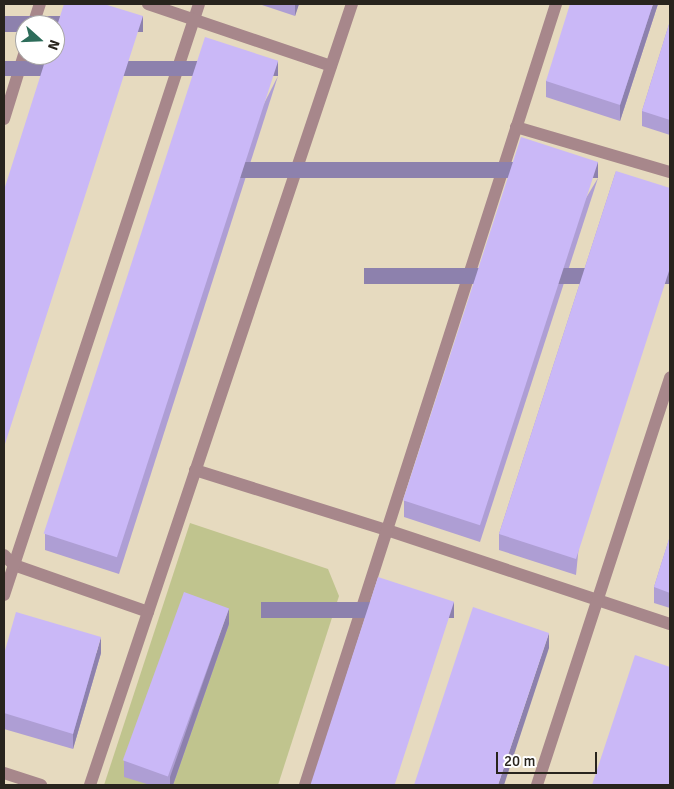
<!DOCTYPE html>
<style>
body{margin:0}
#map{position:relative;width:674px;height:789px;overflow:hidden;background:#f0e7d2;font-family:Signika,sans-serif}
div>[style]{position:absolute}
.built>*{inset:0;background:#e6dabf}
.green>*{inset:0;background:#c0c48e}
.service>*{height:12px;margin:-6px;padding:0 6px;transform-origin:6px;border-radius:6px;background:#a7878b}
.minor>*{height:12px;margin:-6px;padding:0 6px;transform-origin:6px;border-radius:6px;background:#a7878b}
.tertiary>*{height:12px;margin:-6px;padding:0 6px;transform-origin:6px;border-radius:6px;background:#a7878b}
.wall>*{inset:0;background:#ae9ed4}
.shaded-wall>*{inset:0;background:#8d81ad;transform-origin:0 0}
.building>*{inset:0;background:#cab8f7;transform-origin:0 0}
span{translate:-50% -50%;white-space:nowrap;text-align:center;line-height:1.15;-webkit-text-stroke:4.5px #fff;paint-order:stroke}
.frame{position:absolute;inset:0;border:5px solid #28241d;pointer-events:none}
.north{position:absolute;left:15px;top:15px;width:50px;height:50px;box-sizing:border-box;background:#fff;border:1px solid #a9a7a5;border-radius:50%;rotate:110deg;font-size:14px;font-weight:700;line-height:20px;text-align:center;color:#28241d}
.north::after{content:'';display:block;margin:auto;width:18px;height:22px;background:#2d6c5a;clip-path:polygon(50% 0,100% 100%,50% 72%,0 100%)}
.scale{position:absolute;left:496px;top:752px;width:101px;height:22px;box-sizing:border-box;border:2px solid #28241d;border-top:0;padding-left:6px;font-size:15px;line-height:18px;white-space:nowrap;color:#28241d;-webkit-text-stroke:4px #fff;paint-order:stroke}
</style>
<div id="map">
<div class="built">
<div style="clip-path:polygon(evenodd,4px 4px,670px 4px,670px 785px,4px 785px,4px 4px,25px 25px,55px 25px,55px 55px,25px 55px,25px 25px)"></div>
</div>
<div class="green">
<div style="clip-path:polygon(190px 523px,328px 569px,339px 596px,278px 785px,104px 785px)"></div>
</div>
<div class="service">
<div style="left:33px;top:25px;width:22px;rotate:-72deg"></div>
<div style="left:4px;top:119px;width:71px;rotate:-72.8deg"></div>
<div style="left:516px;top:127px;width:160px;rotate:16.3deg"></div>
<div style="left:195px;top:470px;width:201px;rotate:17.4deg"></div>
<div style="left:387px;top:530px;width:298px;rotate:18.4deg"></div>
<div style="left:4px;top:555px;width:14px;rotate:45deg"></div>
<div style="left:14px;top:565px;width:142px;rotate:19.3deg"></div>
<div style="left:4px;top:595px;width:622px;rotate:-71.74deg"></div>
<div style="left:305px;top:785px;width:820px;rotate:-72.18deg"></div>
<div style="left:537px;top:785px;width:429px;rotate:-71.9deg"></div>
</div>
<div class="minor">
<div style="left:148px;top:4px;width:193px;rotate:18.7deg"></div>
<div style="left:90px;top:785px;width:824px;rotate:-71.46deg"></div>
</div>
<div class="tertiary">
<div style="left:4px;top:773px;width:39px;rotate:18deg"></div>
</div>
<div class="wall">
<div style="clip-path:polygon(259px 4px,299px 4px,295px 16px)"></div>
<div style="clip-path:polygon(658px 4px,620px 121px,546px 97px,546px 81px)"></div>
<div style="clip-path:polygon(670px 21px,670px 135px,642px 126px,642px 111px)"></div>
<div style="clip-path:polygon(278px 76px,119px 574px,45px 550px,45px 534px)"></div>
<div style="clip-path:polygon(616px 171px,576px 575px,499px 550px,499px 534px)"></div>
<div style="clip-path:polygon(598px 178px,480px 542px,404px 517px,404px 501px)"></div>
<div style="clip-path:polygon(670px 536px,670px 608px,654px 603px,654px 587px)"></div>
<div style="clip-path:polygon(229px 624px,173px 785px,150px 785px,124px 777px,124px 761px)"></div>
<div style="clip-path:polygon(101px 653px,73px 749px,4px 729px,4px 654px)"></div>
</div>
<div class="shaded-wall">
<div style="clip-path:polygon(295px 4px,299px 4px,295px 16px)"></div>
<div style="clip-path:polygon(653px 4px,658px 4px,620px 121px,620px 105px)"></div>
<div style="left:143px;top:16px;width:16px;height:453px;rotate:90deg"></div>
<div style="left:278px;top:61px;width:15px;height:522px;rotate:90deg"></div>
<div style="left:598px;top:162px;width:16px;height:383px;rotate:90deg"></div>
<div style="left:670px;top:268px;width:16px;height:306px;rotate:90deg"></div>
<div style="left:454px;top:602px;width:16px;height:193px;rotate:90deg"></div>
<div style="clip-path:polygon(229px 608px,229px 624px,173px 785px,170px 785px,170px 777px)"></div>
<div style="clip-path:polygon(549px 633px,549px 648px,504px 785px,498px 785px)"></div>
<div style="clip-path:polygon(101px 637px,101px 653px,73px 749px,73px 734px)"></div>
</div>
<div class="building">
<div style="clip-path:polygon(64px 4px,104px 4px,143px 16px,4px 447px,4px 190px,47px 55px,55px 55px,55px 32px)"></div>
<div style="clip-path:polygon(570px 4px,653px 4px,620px 105px,546px 81px)"></div>
<div style="clip-path:polygon(670px 21px,670px 120px,642px 111px)"></div>
<div style="left:205px;top:37px;width:77px;height:522px;rotate:18deg"></div>
<div style="left:521px;top:137px;width:81px;height:382px;rotate:18deg"></div>
<div style="clip-path:polygon(616px 171px,670px 188px,670px 268px,576px 559px,499px 534px)"></div>
<div style="clip-path:polygon(670px 536px,670px 593px,654px 587px)"></div>
<div style="left:378px;top:577px;width:80px;height:219px;rotate:18deg"></div>
<div style="left:184px;top:592px;width:48px;height:179px;rotate:20deg"></div>
<div style="clip-path:polygon(473px 607px,549px 633px,498px 785px,414px 785px)"></div>
<div style="clip-path:polygon(16px 612px,101px 637px,73px 734px,4px 713px,4px 654px)"></div>
<div style="clip-path:polygon(635px 655px,670px 667px,670px 785px,592px 785px)"></div>
</div>
<div class="frame"></div>
<div class="north">N</div>
<div class="scale">20 m</div>
</div>
